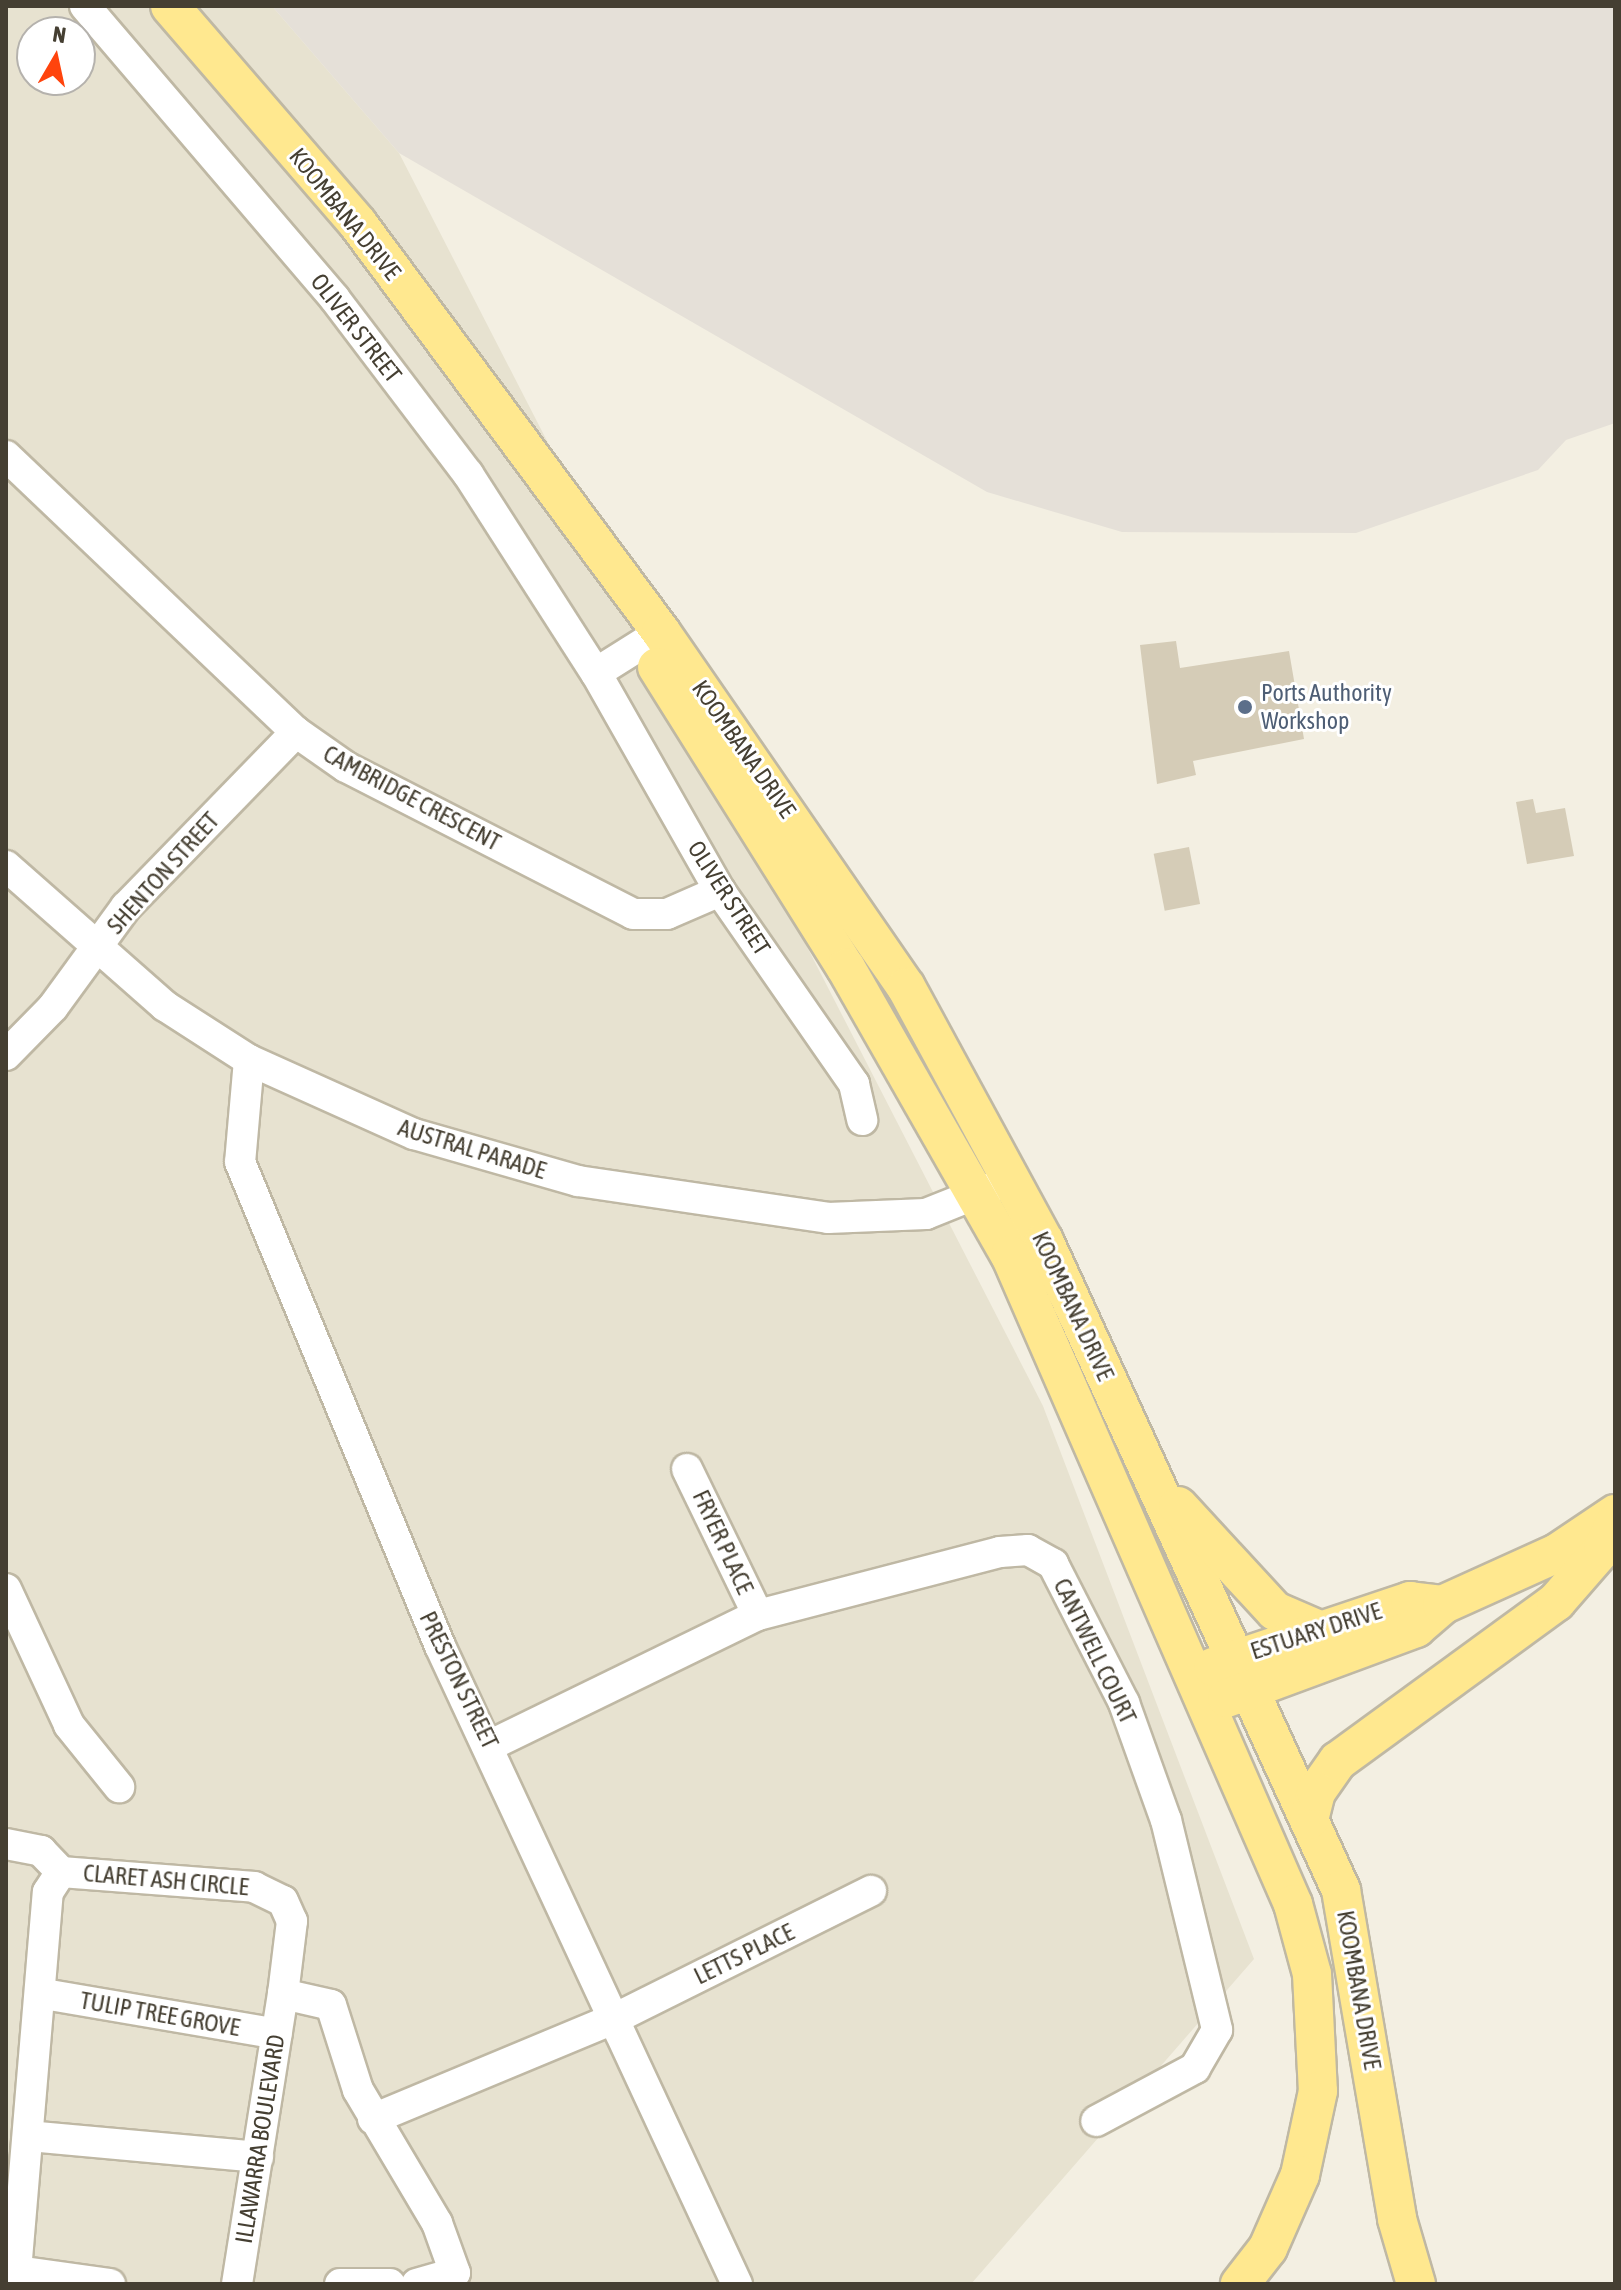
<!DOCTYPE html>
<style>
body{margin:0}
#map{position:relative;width:1621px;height:2290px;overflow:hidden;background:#f3efe2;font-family:"Asap Condensed",sans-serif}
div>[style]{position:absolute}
.residential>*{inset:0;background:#e7e2d0}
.industrial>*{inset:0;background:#e5e0d8}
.building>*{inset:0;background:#d5ccb7;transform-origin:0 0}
.roads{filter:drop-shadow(2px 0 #bfb8a4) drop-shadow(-2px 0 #bfb8a4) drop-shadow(0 2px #bfb8a4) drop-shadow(0 -2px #bfb8a4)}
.minor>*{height:30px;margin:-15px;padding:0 15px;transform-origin:15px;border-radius:15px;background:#fff}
.major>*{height:38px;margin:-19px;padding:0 19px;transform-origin:19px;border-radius:19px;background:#ffe88f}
.dots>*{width:22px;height:22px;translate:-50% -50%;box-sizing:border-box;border:4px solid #fff;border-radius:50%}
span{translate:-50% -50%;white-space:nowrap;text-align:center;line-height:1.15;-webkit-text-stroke:6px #fff;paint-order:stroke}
.street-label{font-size:24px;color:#453f32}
.service-label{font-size:24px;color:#4e5e75}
.left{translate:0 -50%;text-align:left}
.frame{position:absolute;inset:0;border:8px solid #453f32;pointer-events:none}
.north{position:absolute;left:16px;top:16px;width:80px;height:80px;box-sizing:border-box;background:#fff;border:2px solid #b5b2ad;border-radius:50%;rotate:9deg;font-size:22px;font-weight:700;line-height:32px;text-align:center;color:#453f32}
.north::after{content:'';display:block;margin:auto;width:28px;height:36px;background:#ff440d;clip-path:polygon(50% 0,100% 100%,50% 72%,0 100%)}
</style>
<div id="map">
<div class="residential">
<div style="clip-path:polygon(evenodd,6px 6px,272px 6px,399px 153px,1043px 1406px,1254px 1959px,971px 2284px,6px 2284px,6px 6px,32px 32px,80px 32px,80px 80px,32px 80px,32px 32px)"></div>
</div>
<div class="industrial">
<div style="clip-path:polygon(272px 6px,1615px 6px,1615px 423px,1566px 440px,1538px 470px,1356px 533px,1122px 532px,987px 492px,399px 153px)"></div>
</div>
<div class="building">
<div style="clip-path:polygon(1176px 641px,1180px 668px,1289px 651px,1304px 739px,1193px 761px,1196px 775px,1157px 784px,1140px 645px)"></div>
<div style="clip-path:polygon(1533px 799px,1536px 813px,1565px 808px,1574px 856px,1527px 864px,1516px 802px)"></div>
<div style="left:1189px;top:847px;width:58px;height:36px;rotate:79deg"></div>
</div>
<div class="roads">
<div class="minor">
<div style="left:85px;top:6px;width:385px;rotate:49.5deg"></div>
<div style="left:335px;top:299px;width:220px;rotate:52.8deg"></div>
<div style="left:468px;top:474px;width:237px;rotate:57.3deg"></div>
<div style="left:596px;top:673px;width:251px;rotate:60.4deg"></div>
<div style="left:720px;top:891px;width:235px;rotate:55.2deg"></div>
<div style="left:854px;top:1084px;width:37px;rotate:77deg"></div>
<div style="left:6px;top:456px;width:400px;rotate:43.6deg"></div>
<div style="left:296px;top:732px;width:61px;rotate:35deg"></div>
<div style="left:346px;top:767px;width:322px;rotate:27.1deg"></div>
<div style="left:633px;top:914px;width:34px"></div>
<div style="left:667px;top:914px;width:58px;rotate:-23.5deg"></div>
<div style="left:596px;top:673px;width:77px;rotate:-32.2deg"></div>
<div style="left:6px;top:866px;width:212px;rotate:41.4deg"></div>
<div style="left:165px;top:1006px;width:100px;rotate:32.7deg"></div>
<div style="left:249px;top:1060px;width:181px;rotate:24.2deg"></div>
<div style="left:414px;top:1134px;width:171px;rotate:16deg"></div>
<div style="left:578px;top:1181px;width:253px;rotate:8.4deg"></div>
<div style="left:828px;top:1218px;width:98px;rotate:-2.3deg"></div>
<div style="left:926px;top:1214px;width:75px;rotate:-21.8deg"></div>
<div style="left:6px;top:1055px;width:67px;rotate:-45.6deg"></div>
<div style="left:53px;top:1007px;width:124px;rotate:-53.9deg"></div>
<div style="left:126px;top:907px;width:244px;rotate:-45.8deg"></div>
<div style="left:249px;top:1060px;width:102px;rotate:95deg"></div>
<div style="left:240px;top:1162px;width:524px;rotate:67.55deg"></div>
<div style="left:440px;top:1646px;width:704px;rotate:65.04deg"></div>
<div style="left:687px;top:1469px;width:162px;rotate:64.1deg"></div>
<div style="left:6px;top:1589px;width:150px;rotate:65.1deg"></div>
<div style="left:69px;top:1725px;width:80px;rotate:51.1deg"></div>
<div style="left:491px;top:1745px;width:297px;rotate:-26deg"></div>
<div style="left:758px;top:1615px;width:250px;rotate:-14.6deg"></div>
<div style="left:1000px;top:1552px;width:28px;rotate:-4deg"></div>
<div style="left:1028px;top:1550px;width:29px;rotate:29deg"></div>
<div style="left:1053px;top:1564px;width:156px;rotate:62.9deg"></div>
<div style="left:1124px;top:1703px;width:124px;rotate:70.3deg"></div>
<div style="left:1166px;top:1820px;width:216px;rotate:76.3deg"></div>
<div style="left:1217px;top:2030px;width:44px;rotate:120.1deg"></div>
<div style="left:1195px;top:2068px;width:112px;rotate:151.8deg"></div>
<div style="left:6px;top:1844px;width:36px;rotate:11deg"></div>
<div style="left:41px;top:1851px;width:29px;rotate:46deg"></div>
<div style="left:44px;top:1994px;width:236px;rotate:9.7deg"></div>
<div style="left:373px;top:2119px;width:263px;rotate:-22.6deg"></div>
<div style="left:616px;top:2018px;width:285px;rotate:-26.5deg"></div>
<div style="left:28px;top:2136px;width:231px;rotate:5.2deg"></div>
<div style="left:110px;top:2284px;width:95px;rotate:-172.1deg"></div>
<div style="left:16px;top:2271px;width:380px;rotate:-85.2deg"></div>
<div style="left:48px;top:1892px;width:24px;rotate:-57deg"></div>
<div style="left:61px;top:1872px;width:194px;rotate:4.4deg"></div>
<div style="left:254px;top:1887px;width:32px;rotate:26deg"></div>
<div style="left:283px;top:1901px;width:22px;rotate:66deg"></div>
<div style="left:292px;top:1921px;width:74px;rotate:97deg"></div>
<div style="left:283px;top:1994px;width:49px;rotate:12.9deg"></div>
<div style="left:331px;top:2005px;width:89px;rotate:72.4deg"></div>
<div style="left:358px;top:2090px;width:155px;rotate:59.3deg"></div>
<div style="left:437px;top:2223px;width:53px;rotate:70.2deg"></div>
<div style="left:455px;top:2273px;width:40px;rotate:164deg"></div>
<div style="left:237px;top:2284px;width:294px;rotate:-81deg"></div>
<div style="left:340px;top:2284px;width:50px"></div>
</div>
<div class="major">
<div style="left:170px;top:6px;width:288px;rotate:49.2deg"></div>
<div style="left:358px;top:224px;width:508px;rotate:53.4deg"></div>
<div style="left:661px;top:632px;width:431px;rotate:55.4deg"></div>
<div style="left:906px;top:987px;width:289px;rotate:61.5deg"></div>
<div style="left:1044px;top:1241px;width:714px;rotate:65.41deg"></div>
<div style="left:1341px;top:1890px;width:334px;rotate:80.3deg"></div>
<div style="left:1397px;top:2219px;width:68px;rotate:73.7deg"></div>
<div style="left:657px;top:667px;width:355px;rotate:57.9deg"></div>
<div style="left:846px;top:968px;width:331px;rotate:60.3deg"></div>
<div style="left:1010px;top:1255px;width:708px;rotate:66.44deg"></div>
<div style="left:1293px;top:1904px;width:73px;rotate:74.8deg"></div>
<div style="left:1312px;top:1974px;width:117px;rotate:87.1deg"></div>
<div style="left:1318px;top:2091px;width:86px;rotate:102.1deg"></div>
<div style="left:1300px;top:2175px;width:80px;rotate:113.7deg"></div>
<div style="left:1268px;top:2248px;width:46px;rotate:127.9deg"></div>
<div style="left:1178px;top:1506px;width:143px;rotate:47.3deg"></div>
<div style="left:1275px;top:1611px;width:46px;rotate:23.2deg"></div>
<div style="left:1213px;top:1667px;width:208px;rotate:-18.5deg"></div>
<div style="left:1410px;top:1601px;width:32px;rotate:7deg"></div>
<div style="left:1227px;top:1698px;width:202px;rotate:-20.3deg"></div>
<div style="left:1416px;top:1628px;width:35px;rotate:-41deg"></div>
<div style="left:1442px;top:1605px;width:126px;rotate:-24.3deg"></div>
<div style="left:1557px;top:1553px;width:70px;rotate:-33.9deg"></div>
<div style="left:1309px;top:1820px;width:29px;rotate:-76deg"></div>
<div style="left:1316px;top:1792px;width:38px;rotate:-55deg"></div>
<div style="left:1338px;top:1761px;width:270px;rotate:-36.1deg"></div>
<div style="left:1556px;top:1602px;width:72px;rotate:-49deg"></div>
<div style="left:1603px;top:1548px;width:29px;rotate:-65deg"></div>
</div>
</div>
<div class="dots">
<div style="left:1245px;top:707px;background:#5c6f8a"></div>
</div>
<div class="street-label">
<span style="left:345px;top:214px;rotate:51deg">KOOMBANA DRIVE</span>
<span style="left:356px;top:328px;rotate:52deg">OLIVER STREET</span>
<span style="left:744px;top:749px;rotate:55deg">KOOMBANA DRIVE</span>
<span style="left:412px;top:798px;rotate:28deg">CAMBRIDGE CRESCENT</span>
<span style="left:163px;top:873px;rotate:-48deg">SHENTON STREET</span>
<span style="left:729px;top:898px;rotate:57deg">OLIVER STREET</span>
<span style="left:472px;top:1149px;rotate:17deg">AUSTRAL PARADE</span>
<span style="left:1073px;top:1306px;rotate:65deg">KOOMBANA DRIVE</span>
<span style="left:723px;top:1542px;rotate:65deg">FRYER PLACE</span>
<span style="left:1316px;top:1631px;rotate:-18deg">ESTUARY DRIVE</span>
<span style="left:1095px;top:1651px;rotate:64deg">CANTWELL COURT</span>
<span style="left:459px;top:1680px;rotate:64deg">PRESTON STREET</span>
<span style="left:166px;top:1880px;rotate:5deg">CLARET ASH CIRCLE</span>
<span style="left:744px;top:1954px;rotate:-26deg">LETTS PLACE</span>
<span style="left:1359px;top:1990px;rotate:80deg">KOOMBANA DRIVE</span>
<span style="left:160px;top:2014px;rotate:10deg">TULIP TREE GROVE</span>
<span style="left:260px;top:2139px;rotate:-81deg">ILLAWARRA BOULEVARD</span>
</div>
<div class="service-label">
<span class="left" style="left:1261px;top:707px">Ports Authority<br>Workshop</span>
</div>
<div class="frame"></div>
<div class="north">N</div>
</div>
